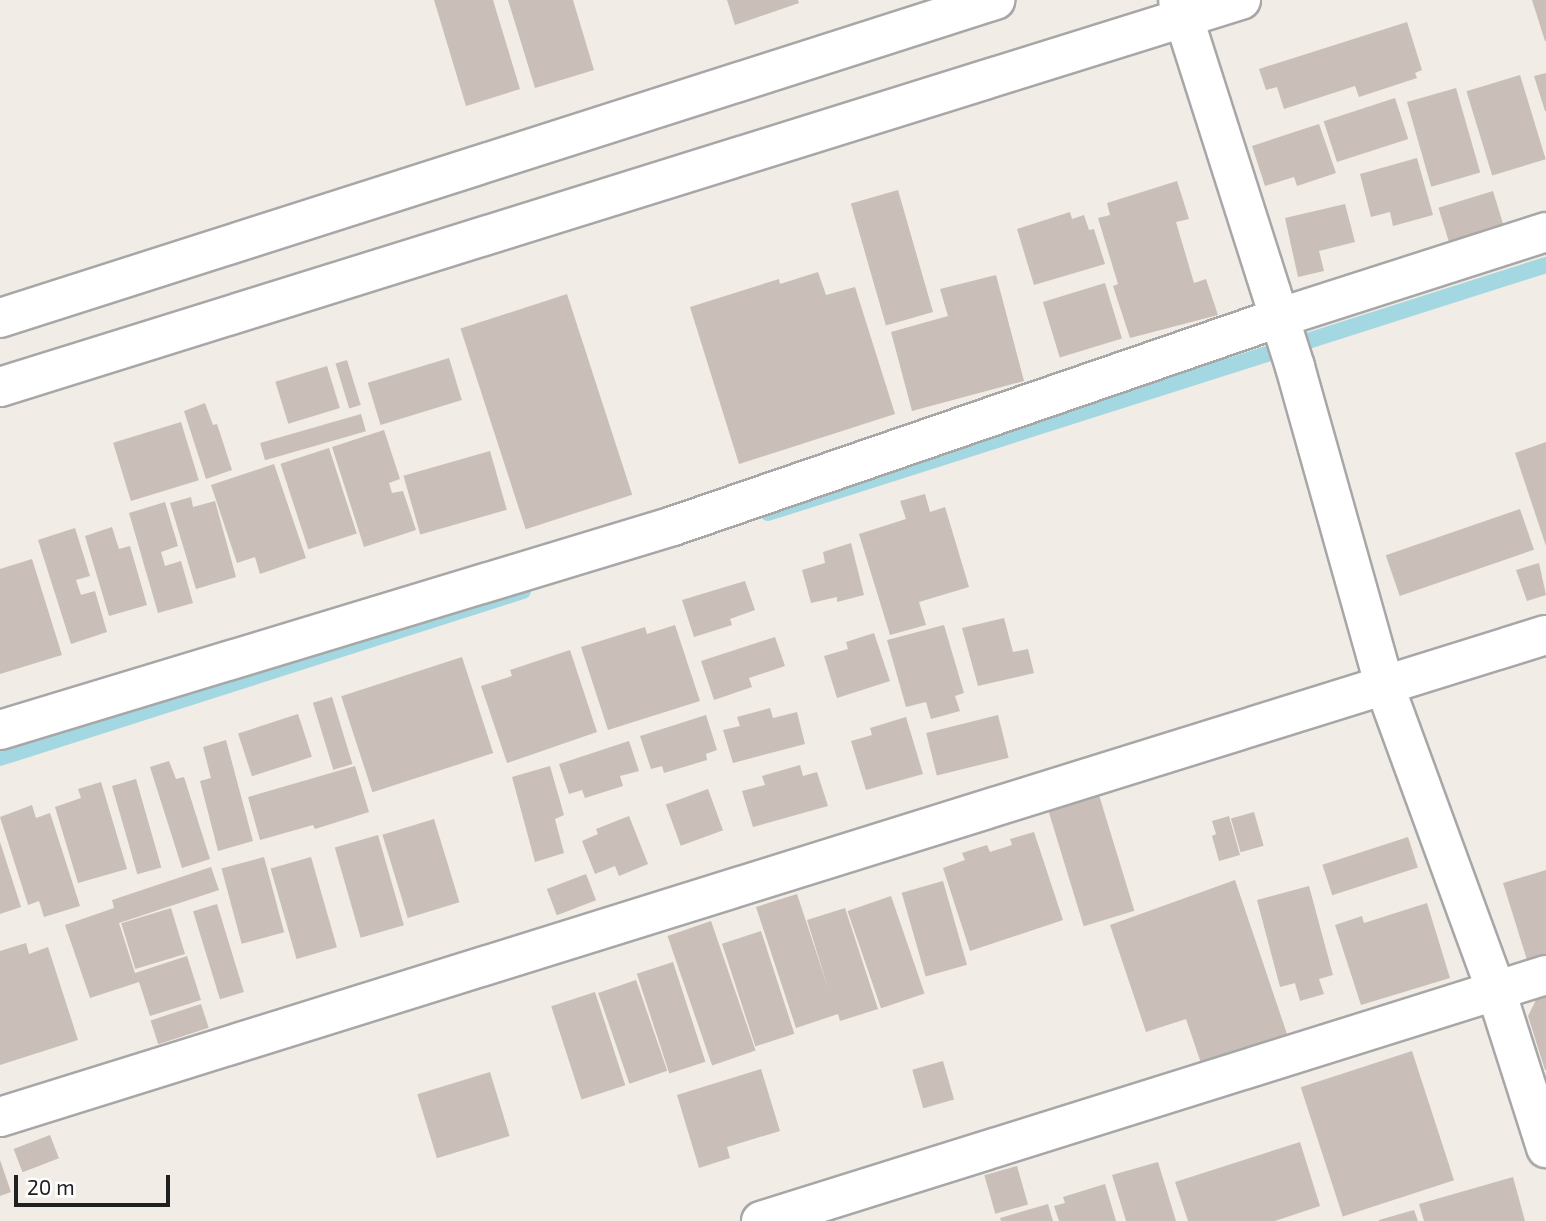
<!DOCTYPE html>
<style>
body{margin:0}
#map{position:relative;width:1546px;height:1221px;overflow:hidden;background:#f1ece5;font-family:"Exo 2",sans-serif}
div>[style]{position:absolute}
.stream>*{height:16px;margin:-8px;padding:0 8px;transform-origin:8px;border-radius:8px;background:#a3d7e1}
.building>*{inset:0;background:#c9beb8;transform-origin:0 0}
.roads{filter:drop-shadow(2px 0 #a7a7a7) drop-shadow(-2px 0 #a7a7a7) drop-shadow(0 2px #a7a7a7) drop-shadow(0 -2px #a7a7a7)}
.minor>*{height:38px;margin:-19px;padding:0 19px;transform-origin:19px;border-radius:19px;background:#fff}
.tertiary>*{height:38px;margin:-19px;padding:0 19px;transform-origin:19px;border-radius:19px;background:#fff}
span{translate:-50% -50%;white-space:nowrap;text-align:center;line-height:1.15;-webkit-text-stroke:7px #fff;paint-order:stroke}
.scale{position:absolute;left:14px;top:1175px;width:156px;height:32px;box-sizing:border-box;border:4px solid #202020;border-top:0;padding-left:9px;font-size:21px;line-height:24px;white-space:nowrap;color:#202020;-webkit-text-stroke:5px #fff;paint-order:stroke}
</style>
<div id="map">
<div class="stream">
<div style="left:768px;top:513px;width:817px;rotate:-17.68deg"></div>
<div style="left:0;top:758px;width:549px;rotate:-17.71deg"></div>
</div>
<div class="building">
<div style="clip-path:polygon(434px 0,493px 0,520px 89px,466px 106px)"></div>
<div style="clip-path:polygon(508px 0,573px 0,594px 70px,535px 88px)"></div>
<div style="clip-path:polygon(727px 0,798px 0,799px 3px,735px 25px)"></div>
<div style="clip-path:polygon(1532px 0,1546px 0,1546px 41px,1545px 41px)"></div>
<div style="clip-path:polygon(1407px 22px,1422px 70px,1415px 73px,1417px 78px,1359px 97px,1355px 86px,1284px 109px,1277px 87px,1266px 90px,1259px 69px)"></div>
<div style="clip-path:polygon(1546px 73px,1546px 111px,1545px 111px,1534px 76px)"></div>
<div style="left:1520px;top:75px;width:88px;height:56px;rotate:73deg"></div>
<div style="left:1456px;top:88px;width:88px;height:51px;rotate:74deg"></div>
<div style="left:1395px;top:98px;width:43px;height:75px;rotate:72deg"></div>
<div style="clip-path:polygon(1319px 124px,1336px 173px,1297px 186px,1294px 177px,1265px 186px,1252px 146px)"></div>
<div style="clip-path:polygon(1417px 158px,1433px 215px,1393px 226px,1390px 212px,1371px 217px,1360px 174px)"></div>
<div style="clip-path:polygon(1177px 181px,1189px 219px,1176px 222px,1194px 283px,1206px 279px,1218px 315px,1130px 338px,1113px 286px,1118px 284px,1098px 218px,1110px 215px,1107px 203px)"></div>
<div style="left:898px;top:190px;width:127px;height:49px;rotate:74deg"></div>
<div style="left:1493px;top:191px;width:39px;height:57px;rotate:73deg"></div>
<div style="clip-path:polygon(1345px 204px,1355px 242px,1319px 251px,1324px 271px,1298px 277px,1285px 218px)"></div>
<div style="clip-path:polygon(1070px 212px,1072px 219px,1084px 215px,1089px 230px,1094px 229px,1105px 264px,1034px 285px,1017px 229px)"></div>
<div style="clip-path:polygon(818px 272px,826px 295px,855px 287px,895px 414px,739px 464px,690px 307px,779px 279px,780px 284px)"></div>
<div style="clip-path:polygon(996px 275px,1024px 381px,912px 411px,891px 332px,948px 316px,940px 289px)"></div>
<div style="left:1105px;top:283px;width:58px;height:65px;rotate:73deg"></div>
<div style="left:567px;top:294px;width:211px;height:112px;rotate:72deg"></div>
<div style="left:449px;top:358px;width:44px;height:85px;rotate:73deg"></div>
<div style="left:347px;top:360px;width:47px;height:12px;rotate:73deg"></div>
<div style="left:327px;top:366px;width:44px;height:54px;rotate:73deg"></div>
<div style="clip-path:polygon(205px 403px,213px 425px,217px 424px,232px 470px,206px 479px,184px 411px)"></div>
<div style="left:361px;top:414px;width:18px;height:105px;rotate:74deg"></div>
<div style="left:181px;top:422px;width:61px;height:71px;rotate:73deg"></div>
<div style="clip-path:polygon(384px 430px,400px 479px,389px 483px,392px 493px,403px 491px,416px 530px,364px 547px,332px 447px)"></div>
<div style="clip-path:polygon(1546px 442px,1546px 546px,1515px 453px)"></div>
<div style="left:329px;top:448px;width:90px;height:51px;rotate:72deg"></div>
<div style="left:490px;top:451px;width:61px;height:90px;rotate:74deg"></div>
<div style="clip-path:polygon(274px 464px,306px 558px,260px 574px,255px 557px,237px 563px,211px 485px)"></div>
<div style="clip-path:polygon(925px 494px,930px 512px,945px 507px,969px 587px,919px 602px,926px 625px,890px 635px,859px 534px,906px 519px,900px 501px)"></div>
<div style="clip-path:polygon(191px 497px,193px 507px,215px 501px,236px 577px,196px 589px,170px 503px)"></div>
<div style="clip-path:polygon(165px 502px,178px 546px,161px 552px,165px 566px,181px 561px,193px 603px,158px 613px,129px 513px)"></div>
<div style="left:1520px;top:509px;width:43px;height:142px;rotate:71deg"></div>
<div style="clip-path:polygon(112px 527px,119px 549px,130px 546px,147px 605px,109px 616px,85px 536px)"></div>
<div style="clip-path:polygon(75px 528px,90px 576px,76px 580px,81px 595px,95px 591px,107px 632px,71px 644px,38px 540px)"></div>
<div style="clip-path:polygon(851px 543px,864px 595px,837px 602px,837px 597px,811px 603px,802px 570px,825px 563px,823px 552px)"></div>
<div style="clip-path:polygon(32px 559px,62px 655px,0 674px,0 569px)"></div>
<div style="clip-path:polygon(1539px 563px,1546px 595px,1527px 601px,1516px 570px)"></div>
<div style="clip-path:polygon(745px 581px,755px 610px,730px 619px,732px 625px,694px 637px,682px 600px)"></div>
<div style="clip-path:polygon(1004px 618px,1013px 652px,1028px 649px,1034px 673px,978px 686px,962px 628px)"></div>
<div style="clip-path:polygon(675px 625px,700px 701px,608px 730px,581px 647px,645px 627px,647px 634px)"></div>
<div style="clip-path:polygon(944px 625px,964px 693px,955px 696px,960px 711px,931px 719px,926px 702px,906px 707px,887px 640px)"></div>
<div style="clip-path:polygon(874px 633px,890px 681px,837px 698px,824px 656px,848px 649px,846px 642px)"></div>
<div style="clip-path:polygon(775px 637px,785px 666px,749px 678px,752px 687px,714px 700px,701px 661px)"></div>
<div style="clip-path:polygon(570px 650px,597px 732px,507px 763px,481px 686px,512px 676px,510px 670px)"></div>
<div style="left:462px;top:657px;width:101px;height:127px;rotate:72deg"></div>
<div style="left:332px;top:697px;width:70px;height:20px;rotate:73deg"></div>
<div style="clip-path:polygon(770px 708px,773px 718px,797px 712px,805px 744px,733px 763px,723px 730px,740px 726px,737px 717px)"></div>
<div style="left:298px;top:714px;width:45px;height:63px;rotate:72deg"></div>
<div style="clip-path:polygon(706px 715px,717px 750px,706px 754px,707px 760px,664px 773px,662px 766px,651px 769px,640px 736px)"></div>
<div style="left:998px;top:715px;width:44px;height:74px;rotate:76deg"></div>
<div style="clip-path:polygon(906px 717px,923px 774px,866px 790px,851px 741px,872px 735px,870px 728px)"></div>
<div style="clip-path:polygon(226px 740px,253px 841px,218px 851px,200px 781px,211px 778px,203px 747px)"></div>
<div style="clip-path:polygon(629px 741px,639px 771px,620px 776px,623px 786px,585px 798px,582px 790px,569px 794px,559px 764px)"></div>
<div style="clip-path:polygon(169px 761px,176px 779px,184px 777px,210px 859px,182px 868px,150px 767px)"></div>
<div style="clip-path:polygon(800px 765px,803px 776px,817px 772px,828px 806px,753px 827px,742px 791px,765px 785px,762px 776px)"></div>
<div style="clip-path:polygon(355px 766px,369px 812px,315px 829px,313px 825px,260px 840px,248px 797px)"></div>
<div style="clip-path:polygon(550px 766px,564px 815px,555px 819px,564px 853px,535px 862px,512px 777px)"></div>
<div style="left:136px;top:779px;width:92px;height:25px;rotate:74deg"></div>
<div style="clip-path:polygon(101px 782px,127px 869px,78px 883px,55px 807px,81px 798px,78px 789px)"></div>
<div style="left:708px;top:789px;width:44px;height:45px;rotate:70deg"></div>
<div style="left:1099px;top:795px;width:121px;height:53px;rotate:73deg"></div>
<div style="clip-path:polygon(32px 805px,36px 818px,50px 813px,80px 906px,44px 917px,39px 901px,28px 905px,0 817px)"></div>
<div style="left:1254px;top:812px;width:35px;height:24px;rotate:74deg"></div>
<div style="clip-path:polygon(629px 816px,648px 864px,619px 876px,615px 866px,595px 874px,582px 841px,598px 834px,596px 829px)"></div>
<div style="clip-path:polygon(1229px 816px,1240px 855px,1219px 861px,1212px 836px,1216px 834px,1212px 821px)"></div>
<div style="left:434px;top:819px;width:87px;height:54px;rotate:73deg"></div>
<div style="clip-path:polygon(1034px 832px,1063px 920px,970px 951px,943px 868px,965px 860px,962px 853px,987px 845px,990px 852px,1012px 845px,1010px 839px)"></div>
<div style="left:378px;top:835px;width:94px;height:45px;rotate:74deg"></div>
<div style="left:1408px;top:837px;width:32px;height:90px;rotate:72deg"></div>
<div style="clip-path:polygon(0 842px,21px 907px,0 914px)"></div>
<div style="left:264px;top:857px;width:78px;height:44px;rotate:75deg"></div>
<div style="left:311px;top:857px;width:94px;height:42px;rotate:74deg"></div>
<div style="clip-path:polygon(211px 867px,219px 890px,119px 923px,135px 973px,187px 956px,201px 1000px,150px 1016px,139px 982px,90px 998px,65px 925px,114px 908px,112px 900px)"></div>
<div style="clip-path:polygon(1546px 870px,1546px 954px,1527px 960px,1503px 883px)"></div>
<div style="left:586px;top:874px;width:28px;height:42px;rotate:69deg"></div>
<div style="clip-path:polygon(1235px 880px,1287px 1034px,1201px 1063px,1186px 1019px,1146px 1032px,1110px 925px)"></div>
<div style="left:943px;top:881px;width:87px;height:43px;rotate:74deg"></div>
<div style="clip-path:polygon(1309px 886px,1333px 975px,1319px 979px,1324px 994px,1300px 1001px,1295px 983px,1280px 987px,1257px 900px)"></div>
<div style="clip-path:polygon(797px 894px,829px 991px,807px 920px,845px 908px,878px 1009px,840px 1021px,838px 1014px,796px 1028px,756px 907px)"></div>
<div style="left:891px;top:896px;width:103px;height:46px;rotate:71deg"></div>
<div style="clip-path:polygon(1427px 903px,1450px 978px,1361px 1005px,1335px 925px,1362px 916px,1364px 923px)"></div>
<div style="left:217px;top:904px;width:92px;height:25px;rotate:73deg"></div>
<div style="left:171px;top:908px;width:48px;height:52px;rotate:73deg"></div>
<div style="left:711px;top:921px;width:137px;height:46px;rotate:71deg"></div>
<div style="left:761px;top:931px;width:108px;height:41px;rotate:72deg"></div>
<div style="clip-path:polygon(26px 943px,29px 954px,48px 947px,78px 1040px,0 1065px,0 951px)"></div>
<div style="left:673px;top:962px;width:105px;height:38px;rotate:72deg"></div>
<div style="left:636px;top:980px;width:96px;height:40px;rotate:71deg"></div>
<div style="clip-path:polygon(1546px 991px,1546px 1070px,1545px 1070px,1528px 1016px,1540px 992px)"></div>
<div style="left:595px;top:992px;width:98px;height:46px;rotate:72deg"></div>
<div style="left:201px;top:1004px;width:25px;height:53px;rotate:72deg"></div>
<div style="left:1412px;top:1051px;width:136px;height:117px;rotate:72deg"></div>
<div style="left:943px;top:1061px;width:40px;height:32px;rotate:74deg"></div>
<div style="clip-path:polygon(761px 1069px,780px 1131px,727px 1147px,730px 1158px,699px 1168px,677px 1095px)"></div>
<div style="left:490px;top:1072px;width:67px;height:76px;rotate:73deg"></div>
<div style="left:50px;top:1135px;width:25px;height:39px;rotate:69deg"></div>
<div style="clip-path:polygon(1300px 1142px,1320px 1206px,1275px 1221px,1188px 1221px,1175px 1182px)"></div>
<div style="clip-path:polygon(0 1160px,11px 1192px,0 1196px)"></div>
<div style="clip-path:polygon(1158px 1162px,1176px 1221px,1126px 1221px,1112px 1175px)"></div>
<div style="left:1017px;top:1166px;width:40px;height:34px;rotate:74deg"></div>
<div style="clip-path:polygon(1513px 1177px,1525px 1221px,1424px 1221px,1419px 1204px)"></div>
<div style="clip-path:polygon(1105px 1184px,1116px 1221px,1059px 1221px,1054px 1206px,1065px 1203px,1063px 1197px)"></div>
<div style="clip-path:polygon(1048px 1204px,1053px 1221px,1001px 1221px,1000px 1218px)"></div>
<div style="clip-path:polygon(1414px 1210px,1418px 1221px,1379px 1221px,1379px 1220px)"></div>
</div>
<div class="roads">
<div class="minor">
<div style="left:1178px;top:0;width:385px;rotate:72.3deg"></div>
<div style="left:1295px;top:367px;width:332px;rotate:74.3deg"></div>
<div style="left:1385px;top:687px;width:324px;rotate:69.9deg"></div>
<div style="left:1496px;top:991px;width:165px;rotate:72.3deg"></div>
<div style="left:0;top:730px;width:703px;rotate:-16.86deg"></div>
<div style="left:673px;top:526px;width:640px;rotate:-18.97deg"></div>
<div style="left:1278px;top:318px;width:281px;rotate:-17.8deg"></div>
<div style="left:0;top:1117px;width:1619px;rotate:-17.32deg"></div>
<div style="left:761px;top:1221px;width:823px;rotate:-17.4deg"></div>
</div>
<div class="tertiary">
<div style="left:0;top:318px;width:1045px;rotate:-17.72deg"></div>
<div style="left:0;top:387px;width:1300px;rotate:-17.32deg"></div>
</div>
</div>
<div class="scale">20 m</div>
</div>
